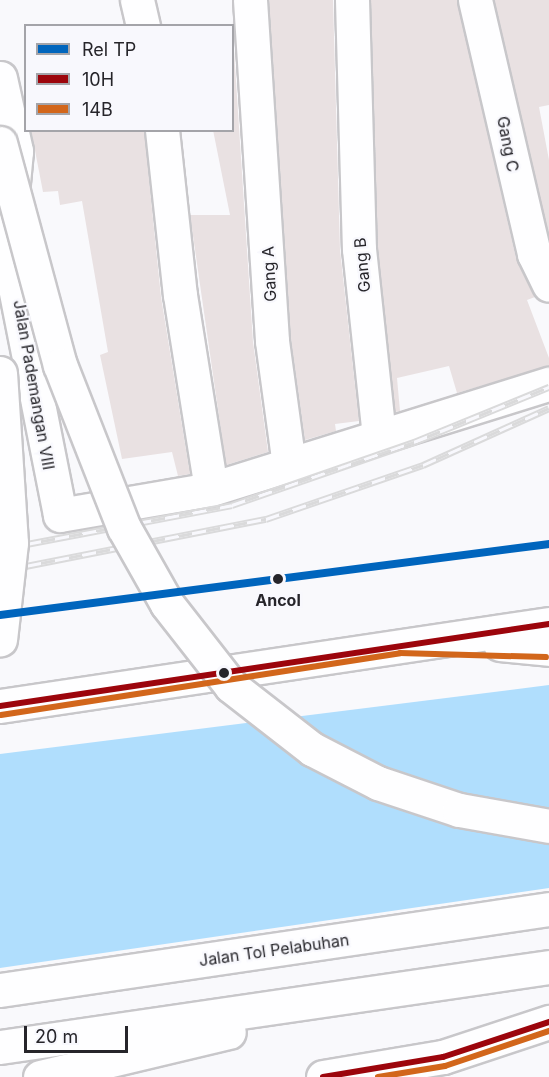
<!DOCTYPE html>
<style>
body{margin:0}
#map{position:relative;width:549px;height:1077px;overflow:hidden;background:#f9f9fc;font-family:Inter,sans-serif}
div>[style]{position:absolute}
.water>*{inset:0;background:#b0defd}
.building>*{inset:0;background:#e9e1e2}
.roads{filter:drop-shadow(2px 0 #c8c7ca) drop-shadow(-2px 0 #c8c7ca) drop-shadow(0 2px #c8c7ca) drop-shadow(0 -2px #c8c7ca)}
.minor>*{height:33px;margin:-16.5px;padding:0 16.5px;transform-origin:16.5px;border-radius:16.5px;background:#fefeff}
.trunk>*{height:33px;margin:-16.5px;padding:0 16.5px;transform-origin:16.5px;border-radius:16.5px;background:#fefeff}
.motorway>*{height:33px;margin:-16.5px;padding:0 16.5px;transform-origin:16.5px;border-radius:16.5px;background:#fefeff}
.rail>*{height:7px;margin-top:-3.5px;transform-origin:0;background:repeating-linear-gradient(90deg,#f8f8fd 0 14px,#dadadb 0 28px);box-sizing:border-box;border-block:2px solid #dadadb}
.bridges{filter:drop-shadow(2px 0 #c8c7ca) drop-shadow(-2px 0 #c8c7ca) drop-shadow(0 2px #c8c7ca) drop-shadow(0 -2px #c8c7ca)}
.primary-bridge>*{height:33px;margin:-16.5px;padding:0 16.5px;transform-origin:16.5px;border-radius:16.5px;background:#fefeff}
.motorway-bridge>*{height:33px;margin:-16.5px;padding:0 16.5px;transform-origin:16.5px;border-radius:16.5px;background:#fefeff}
.bus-1>*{height:6px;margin:-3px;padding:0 3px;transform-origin:3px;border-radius:3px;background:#9c050c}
.bus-2>*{height:6px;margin:-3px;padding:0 3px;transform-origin:3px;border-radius:3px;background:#d2661b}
.rail-1>*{height:8px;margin:-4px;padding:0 4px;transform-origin:4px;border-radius:4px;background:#0065bd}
.dots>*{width:16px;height:16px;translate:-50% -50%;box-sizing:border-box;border:3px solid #f8f8fd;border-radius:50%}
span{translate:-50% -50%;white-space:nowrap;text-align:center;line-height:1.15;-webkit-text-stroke:4.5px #f8f8fd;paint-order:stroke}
.street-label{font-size:16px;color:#26252a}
.stop-label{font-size:16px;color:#26252a;font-weight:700}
.legend{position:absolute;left:24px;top:24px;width:210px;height:108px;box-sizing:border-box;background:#f8f8fd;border:2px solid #a4a4a9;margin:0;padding:8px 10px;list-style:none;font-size:18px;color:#26252a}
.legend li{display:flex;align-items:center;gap:12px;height:30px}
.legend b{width:30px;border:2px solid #a4a4a9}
.scale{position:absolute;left:24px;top:1026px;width:104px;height:27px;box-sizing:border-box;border:3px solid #26252a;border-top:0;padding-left:8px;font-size:18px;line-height:21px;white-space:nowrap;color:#26252a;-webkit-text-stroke:4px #f8f8fd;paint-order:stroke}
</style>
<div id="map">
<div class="water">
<div style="clip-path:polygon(549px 685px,549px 888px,0 968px,0 754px)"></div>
</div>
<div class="building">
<div style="clip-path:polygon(269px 0,333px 0,340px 250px,359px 421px,335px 424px,336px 431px,305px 440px,291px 339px)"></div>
<div style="clip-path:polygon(371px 0,457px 0,516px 258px,535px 297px,527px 300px,549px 358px,549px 366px,457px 393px,449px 366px,397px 378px,400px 411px,395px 412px,378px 248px)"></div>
<div style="clip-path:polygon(494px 0,549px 0,549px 105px,539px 107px,549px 160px,549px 236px)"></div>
<div style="clip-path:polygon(232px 20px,253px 342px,268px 452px,226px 465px,190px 215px,230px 215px,213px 130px,232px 130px)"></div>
<div style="clip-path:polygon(31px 130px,144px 130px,161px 297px,190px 474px,178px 476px,172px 452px,122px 459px,100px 355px,108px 352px,82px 201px,60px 205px,58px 191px,43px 192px)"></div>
</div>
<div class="roads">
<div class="minor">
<div style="left:137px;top:0;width:27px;rotate:77deg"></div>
<div style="left:250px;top:0;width:342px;rotate:86.3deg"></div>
<div style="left:272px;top:341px;width:125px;rotate:82.2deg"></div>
<div style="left:352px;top:0;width:249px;rotate:88.4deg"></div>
<div style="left:359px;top:249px;width:187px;rotate:83.9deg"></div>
<div style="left:475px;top:0;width:261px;rotate:76.9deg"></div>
<div style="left:534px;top:254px;width:34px;rotate:64deg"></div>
<div style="left:0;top:78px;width:75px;rotate:77.6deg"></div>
<div style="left:16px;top:151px;width:96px;rotate:95.4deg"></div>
<div style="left:7px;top:247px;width:273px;rotate:78.8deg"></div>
<div style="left:60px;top:515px;width:153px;rotate:-9.8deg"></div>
<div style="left:211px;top:489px;width:354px;rotate:-17.3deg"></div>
<div style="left:162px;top:130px;width:166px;rotate:83.8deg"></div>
<div style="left:180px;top:295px;width:196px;rotate:80.9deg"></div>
</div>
<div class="trunk">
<div style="left:500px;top:644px;width:49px;rotate:5.8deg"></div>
<div style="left:0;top:706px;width:555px;rotate:-8.5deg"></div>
<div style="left:323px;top:1077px;width:122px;rotate:-9.5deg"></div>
<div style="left:443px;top:1057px;width:112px;rotate:-18.3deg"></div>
</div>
<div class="motorway">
<div style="left:0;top:990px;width:555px;rotate:-8.39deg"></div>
<div style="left:0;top:1047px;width:555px;rotate:-8.29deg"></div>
<div style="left:40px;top:1077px;width:194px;rotate:-13.4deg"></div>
</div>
</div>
<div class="rail">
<div style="left:0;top:549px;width:236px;rotate:-10.7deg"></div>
<div style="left:232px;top:505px;width:193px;rotate:-19.1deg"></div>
<div style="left:414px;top:442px;width:146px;rotate:-22.2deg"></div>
<div style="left:0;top:571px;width:271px;rotate:-11.1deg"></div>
<div style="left:266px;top:519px;width:166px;rotate:-19deg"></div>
<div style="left:423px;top:465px;width:138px;rotate:-24.3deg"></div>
</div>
<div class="bridges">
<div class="primary-bridge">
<div style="left:0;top:373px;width:170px;rotate:86.3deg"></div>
<div style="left:11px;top:543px;width:97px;rotate:96.5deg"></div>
</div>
<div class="motorway-bridge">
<div style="left:0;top:143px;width:230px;rotate:74.9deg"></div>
<div style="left:60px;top:365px;width:175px;rotate:68.6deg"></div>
<div style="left:124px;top:528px;width:87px;rotate:60.5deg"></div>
<div style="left:167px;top:604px;width:104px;rotate:52deg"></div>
<div style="left:231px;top:686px;width:103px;rotate:37.9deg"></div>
<div style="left:312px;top:749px;width:74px;rotate:27.3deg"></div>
<div style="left:378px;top:783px;width:85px;rotate:18.4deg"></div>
<div style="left:459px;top:810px;width:91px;rotate:10.1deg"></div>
</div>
</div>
<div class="bus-1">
<div style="left:0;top:706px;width:555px;rotate:-8.5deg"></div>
<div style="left:323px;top:1077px;width:122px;rotate:-9.5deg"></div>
<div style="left:443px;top:1057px;width:112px;rotate:-18.3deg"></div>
</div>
<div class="bus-2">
<div style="left:1px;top:715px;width:404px;rotate:-8.8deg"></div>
<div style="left:400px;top:653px;width:146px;rotate:1.6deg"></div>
<div style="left:378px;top:1077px;width:68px;rotate:-9.3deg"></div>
<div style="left:445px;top:1066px;width:110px;rotate:-18.6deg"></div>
</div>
<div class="rail-1">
<div style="left:0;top:615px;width:554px;rotate:-7.37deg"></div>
</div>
<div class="dots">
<div style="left:278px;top:579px;background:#26252a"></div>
<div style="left:224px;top:673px;background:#26252a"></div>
</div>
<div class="street-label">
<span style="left:508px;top:144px;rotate:79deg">Gang C</span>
<span style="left:362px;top:265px;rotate:-95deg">Gang B</span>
<span style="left:269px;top:274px;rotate:-93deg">Gang A</span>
<span style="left:34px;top:385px;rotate:80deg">Jalan Pademangan VIII</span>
<span style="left:274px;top:950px;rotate:-8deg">Jalan Tol Pelabuhan</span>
</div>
<div class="stop-label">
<span style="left:278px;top:600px">Ancol</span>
</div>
<ul class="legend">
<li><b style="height:8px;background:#0065bd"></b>Rel TP</li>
<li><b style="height:8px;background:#9c050c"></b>10H</li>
<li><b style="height:8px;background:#d2661b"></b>14B</li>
</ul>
<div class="scale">20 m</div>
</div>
